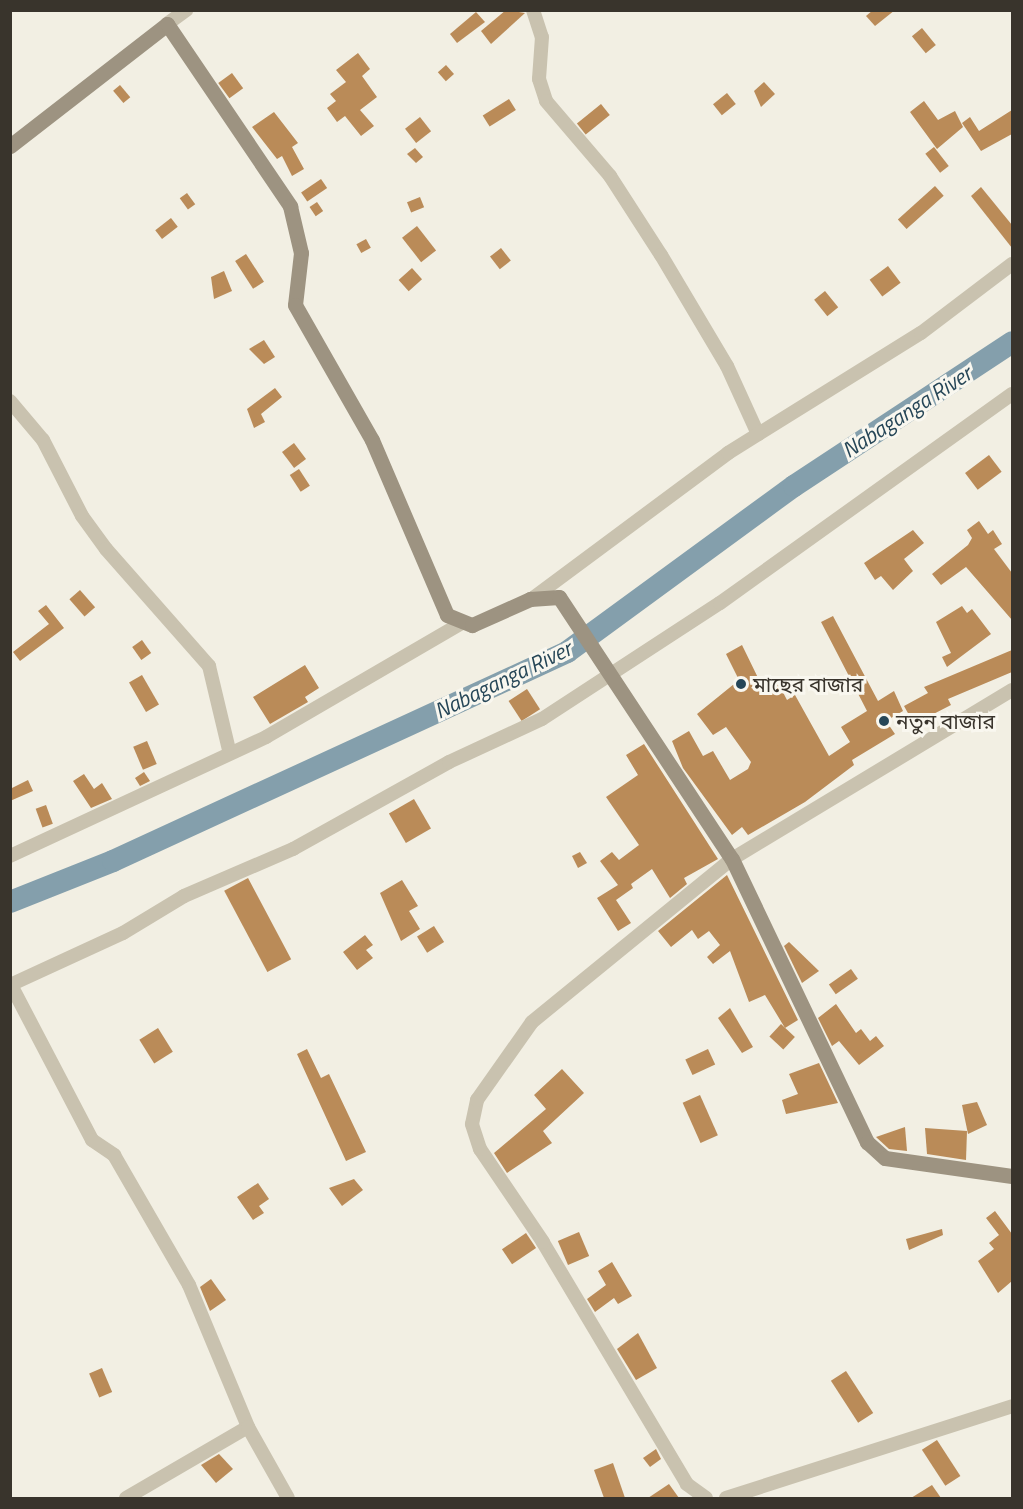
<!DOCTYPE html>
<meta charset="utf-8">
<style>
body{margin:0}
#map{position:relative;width:1023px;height:1509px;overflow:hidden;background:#f2efe3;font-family:"Titillium Web","Noto Sans Bengali",sans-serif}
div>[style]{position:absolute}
.river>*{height:22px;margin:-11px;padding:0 11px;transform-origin:11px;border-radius:11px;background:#849fac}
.building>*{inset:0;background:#ba8b58;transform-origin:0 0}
.street>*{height:14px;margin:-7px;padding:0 7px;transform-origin:7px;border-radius:7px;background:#c9c2af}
.secondary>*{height:15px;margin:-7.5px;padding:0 7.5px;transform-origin:7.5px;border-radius:7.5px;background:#9d9381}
.dots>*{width:16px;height:16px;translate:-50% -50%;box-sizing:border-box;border:3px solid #f9f7ef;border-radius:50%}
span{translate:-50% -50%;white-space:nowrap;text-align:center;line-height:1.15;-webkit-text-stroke:6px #f9f7ef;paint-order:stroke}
.poi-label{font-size:21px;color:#39342c}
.left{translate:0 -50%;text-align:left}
.water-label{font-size:22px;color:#264657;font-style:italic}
.frame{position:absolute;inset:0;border:12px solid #39342c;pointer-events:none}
</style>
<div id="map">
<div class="river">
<div style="left:10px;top:902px;width:111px;rotate:-21.7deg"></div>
<div style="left:113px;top:861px;width:500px;rotate:-24.7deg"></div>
<div style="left:567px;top:652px;width:281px;rotate:-36.2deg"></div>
<div style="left:794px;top:486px;width:261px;rotate:-33.4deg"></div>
</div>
<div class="building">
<div style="clip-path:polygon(506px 10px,525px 13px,491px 44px,481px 31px)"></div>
<div style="clip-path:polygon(873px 10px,895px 10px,875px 26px,866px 16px)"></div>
<div style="clip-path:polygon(476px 12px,485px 22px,457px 43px,450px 34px)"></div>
<div style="left:922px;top:28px;width:22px;height:13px;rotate:51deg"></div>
<div style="clip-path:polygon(358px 53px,370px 69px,362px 76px,377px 97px,360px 110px,374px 126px,361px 136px,345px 116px,337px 122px,327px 108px,336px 101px,330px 94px,346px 82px,336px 70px)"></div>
<div style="left:446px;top:65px;width:12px;height:11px;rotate:48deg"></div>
<div style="left:232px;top:73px;width:19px;height:17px;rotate:54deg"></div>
<div style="clip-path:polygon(764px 82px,775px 94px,761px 107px,754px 91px)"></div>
<div style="left:120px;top:85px;width:16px;height:9px;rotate:50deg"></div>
<div style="left:727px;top:93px;width:14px;height:18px;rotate:51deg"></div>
<div style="left:509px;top:99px;width:13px;height:31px;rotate:58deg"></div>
<div style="clip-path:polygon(924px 101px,938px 120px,955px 111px,963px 127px,937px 149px,910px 112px)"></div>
<div style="left:601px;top:104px;width:14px;height:31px;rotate:51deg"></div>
<div style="clip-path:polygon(1012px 110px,1012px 134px,981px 151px,962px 123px,970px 117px,979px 131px)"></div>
<div style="clip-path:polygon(274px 112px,298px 143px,292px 147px,304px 169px,292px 176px,282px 156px,277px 159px,252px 127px)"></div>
<div style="left:420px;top:117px;width:18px;height:19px;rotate:52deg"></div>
<div style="left:934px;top:147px;width:24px;height:11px;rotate:52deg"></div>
<div style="clip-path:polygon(415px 148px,423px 157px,416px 163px,407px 154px)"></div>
<div style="left:321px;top:179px;width:11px;height:24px;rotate:56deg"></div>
<div style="left:935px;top:186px;width:13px;height:50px;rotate:48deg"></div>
<div style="clip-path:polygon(981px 187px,1012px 225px,1012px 248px,971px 196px)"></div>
<div style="left:187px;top:193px;width:14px;height:9px;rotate:54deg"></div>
<div style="left:420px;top:197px;width:11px;height:14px;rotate:68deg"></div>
<div style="left:317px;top:202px;width:11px;height:9px;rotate:56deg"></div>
<div style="left:171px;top:218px;width:11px;height:20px;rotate:52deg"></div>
<div style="left:417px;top:226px;width:31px;height:19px;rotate:52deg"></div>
<div style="left:366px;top:239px;width:10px;height:11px;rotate:61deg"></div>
<div style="left:501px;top:248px;width:16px;height:14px;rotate:52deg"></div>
<div style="left:246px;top:254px;width:33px;height:13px;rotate:57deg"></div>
<div style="left:888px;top:266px;width:21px;height:23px;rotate:53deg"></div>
<div style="left:412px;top:268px;width:15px;height:18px;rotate:48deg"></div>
<div style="clip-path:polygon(224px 271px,232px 291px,214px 299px,211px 277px)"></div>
<div style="left:825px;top:291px;width:21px;height:14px;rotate:51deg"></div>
<div style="clip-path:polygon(264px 340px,275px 357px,264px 364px,249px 349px)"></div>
<div style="clip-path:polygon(275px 388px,282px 397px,261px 414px,265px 422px,254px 428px,247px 409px)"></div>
<div style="left:294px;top:443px;width:20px;height:15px;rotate:53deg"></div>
<div style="left:989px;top:455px;width:21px;height:30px;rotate:53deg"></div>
<div style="left:299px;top:469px;width:20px;height:11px;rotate:57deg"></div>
<div style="clip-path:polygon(979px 521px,988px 534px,993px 530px,1002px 544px,994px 549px,1012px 573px,1012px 620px,966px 567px,941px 585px,932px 574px,968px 545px,972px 538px,967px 530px)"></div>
<div style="clip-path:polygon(913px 530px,924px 543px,904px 559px,913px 571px,893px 590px,881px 576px,875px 580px,864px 563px)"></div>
<div style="left:80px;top:590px;width:23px;height:14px;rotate:49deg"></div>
<div style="clip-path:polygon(46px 605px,64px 628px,20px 661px,13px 652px,49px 624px,38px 611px)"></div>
<div style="clip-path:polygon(962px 606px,967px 613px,972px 609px,991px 634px,947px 667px,942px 657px,951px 653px,936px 622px)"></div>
<div style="clip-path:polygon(833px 616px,878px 701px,894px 691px,903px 711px,886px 721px,895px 734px,852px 760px,854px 765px,805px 802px,748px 835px,742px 827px,732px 835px,683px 768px,672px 741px,689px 731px,703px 756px,713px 751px,730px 780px,748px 769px,751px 762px,726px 727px,713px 735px,697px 714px,739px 680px,726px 654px,742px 645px,762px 686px,776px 679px,787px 700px,795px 695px,829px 756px,850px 742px,841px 727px,867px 711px,821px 622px)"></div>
<div style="left:142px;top:640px;width:16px;height:12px;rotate:55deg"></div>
<div style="clip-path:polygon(1012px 650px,1012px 672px,948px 699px,951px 705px,914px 724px,904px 706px,928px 693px,924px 687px)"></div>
<div style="clip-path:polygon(305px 665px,319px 688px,305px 697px,308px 702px,270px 724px,253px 697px)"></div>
<div style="left:142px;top:675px;width:34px;height:15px;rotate:60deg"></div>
<div style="left:527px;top:689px;width:24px;height:22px;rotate:57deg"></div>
<div style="left:147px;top:741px;width:25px;height:15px;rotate:67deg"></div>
<div style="clip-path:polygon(644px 744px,718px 859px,684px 878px,687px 884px,670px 898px,652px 869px,631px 884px,633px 888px,616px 900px,631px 923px,618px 931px,597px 898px,618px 885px,600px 861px,612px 852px,619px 860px,639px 845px,606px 797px,638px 775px,626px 755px)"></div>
<div style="clip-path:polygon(144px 772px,150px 781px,140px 786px,135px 778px)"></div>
<div style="clip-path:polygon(84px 774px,94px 789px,102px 783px,112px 799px,91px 808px,73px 781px)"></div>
<div style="clip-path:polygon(28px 780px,33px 791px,10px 801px,10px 789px)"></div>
<div style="left:414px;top:799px;width:34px;height:29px;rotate:60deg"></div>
<div style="left:46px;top:805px;width:20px;height:11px;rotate:70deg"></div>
<div style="clip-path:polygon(580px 852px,587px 863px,578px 868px,572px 856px)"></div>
<div style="clip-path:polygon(727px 875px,798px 1020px,785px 1028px,765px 995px,749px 1002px,730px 951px,713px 964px,707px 957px,720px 945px,709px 931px,698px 939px,692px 930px,671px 947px,658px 931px)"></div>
<div style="left:248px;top:878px;width:92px;height:27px;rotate:62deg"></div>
<div style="clip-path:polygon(402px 880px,418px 906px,409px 911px,420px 929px,401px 941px,380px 893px)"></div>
<div style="left:434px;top:926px;width:19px;height:20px;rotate:58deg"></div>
<div style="clip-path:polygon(365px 935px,373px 945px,366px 950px,373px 958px,357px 970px,343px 952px)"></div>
<div style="clip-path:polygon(789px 942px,819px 971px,802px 983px,784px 946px)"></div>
<div style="left:851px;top:969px;width:12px;height:27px;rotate:55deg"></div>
<div style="clip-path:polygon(836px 1004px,856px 1033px,861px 1029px,870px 1041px,876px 1036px,884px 1046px,859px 1065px,839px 1041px,832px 1046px,818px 1018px)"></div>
<div style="clip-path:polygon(730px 1008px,753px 1047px,742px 1053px,718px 1018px)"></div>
<div style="left:781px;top:1024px;width:19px;height:17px;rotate:43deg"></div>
<div style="left:158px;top:1028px;width:28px;height:22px;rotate:58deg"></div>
<div style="clip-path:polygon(307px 1049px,321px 1078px,329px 1074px,366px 1152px,346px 1161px,297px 1054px)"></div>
<div style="left:708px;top:1049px;width:17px;height:25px;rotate:65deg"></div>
<div style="clip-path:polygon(819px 1063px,838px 1103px,786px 1114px,782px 1100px,798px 1094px,789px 1074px)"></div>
<div style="clip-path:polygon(562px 1069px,584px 1093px,543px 1131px,552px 1143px,507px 1173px,494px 1153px,546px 1109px,534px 1095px)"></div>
<div style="left:700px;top:1095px;width:44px;height:19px;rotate:66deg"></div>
<div style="clip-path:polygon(977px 1102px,987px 1125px,968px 1134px,962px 1105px)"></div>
<div style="clip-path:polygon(905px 1127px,907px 1151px,889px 1149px,876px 1137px)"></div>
<div style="clip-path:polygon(925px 1128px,967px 1131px,966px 1160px,927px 1154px)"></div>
<div style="clip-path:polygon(354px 1179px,363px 1190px,342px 1206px,329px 1188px)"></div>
<div style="clip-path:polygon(258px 1183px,269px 1199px,259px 1206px,264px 1213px,253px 1220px,237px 1197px)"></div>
<div style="clip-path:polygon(995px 1211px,1012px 1234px,1012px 1281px,998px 1293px,978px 1261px,994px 1249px,989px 1243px,999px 1235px,986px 1218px)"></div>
<div style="clip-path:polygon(942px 1229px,943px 1235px,909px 1250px,906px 1239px)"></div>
<div style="left:579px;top:1232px;width:26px;height:23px;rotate:67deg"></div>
<div style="left:526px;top:1233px;width:18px;height:29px;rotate:56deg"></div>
<div style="clip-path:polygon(612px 1262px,632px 1296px,618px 1304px,614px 1298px,595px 1312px,587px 1299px,606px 1285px,598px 1271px)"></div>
<div style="clip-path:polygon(211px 1279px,226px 1300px,210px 1311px,200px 1287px)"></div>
<div style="clip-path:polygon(638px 1333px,657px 1368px,636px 1380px,617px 1349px)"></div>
<div style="left:102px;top:1368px;width:26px;height:14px;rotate:67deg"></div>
<div style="left:846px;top:1371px;width:50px;height:18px;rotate:57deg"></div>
<div style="left:937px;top:1440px;width:43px;height:18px;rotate:57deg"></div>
<div style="clip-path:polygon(656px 1449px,661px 1459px,650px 1467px,643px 1458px)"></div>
<div style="clip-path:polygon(219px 1454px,233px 1469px,216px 1483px,201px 1465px)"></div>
<div style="clip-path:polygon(613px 1463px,625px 1498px,604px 1498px,594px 1470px)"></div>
<div style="clip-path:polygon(669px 1484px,679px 1498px,648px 1498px)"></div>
<div style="clip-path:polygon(932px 1485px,941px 1498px,911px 1498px)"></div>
</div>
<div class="street">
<div style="left:533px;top:10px;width:28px;rotate:72deg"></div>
<div style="left:542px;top:37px;width:42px;rotate:94.1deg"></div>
<div style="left:539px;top:79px;width:23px;rotate:72deg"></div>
<div style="left:546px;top:101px;width:99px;rotate:49.5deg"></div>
<div style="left:610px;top:176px;width:94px;rotate:57.2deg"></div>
<div style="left:661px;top:255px;width:129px;rotate:59.3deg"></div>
<div style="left:727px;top:366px;width:75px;rotate:65.5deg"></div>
<div style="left:167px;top:24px;width:24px;rotate:-36deg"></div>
<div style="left:10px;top:401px;width:51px;rotate:49.8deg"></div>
<div style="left:43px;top:440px;width:85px;rotate:62.8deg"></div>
<div style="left:82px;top:516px;width:41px;rotate:54deg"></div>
<div style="left:106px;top:549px;width:156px;rotate:48.6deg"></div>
<div style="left:209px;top:666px;width:86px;rotate:76.6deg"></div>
<div style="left:533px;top:598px;width:243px;rotate:-36.6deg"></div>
<div style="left:728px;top:453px;width:227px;rotate:-31.9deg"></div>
<div style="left:921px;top:333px;width:114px;rotate:-37.2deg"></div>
<div style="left:10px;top:856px;width:282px;rotate:-24.9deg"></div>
<div style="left:266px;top:737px;width:225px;rotate:-30.2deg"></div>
<div style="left:10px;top:985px;width:124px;rotate:-24.7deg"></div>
<div style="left:123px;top:933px;width:71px;rotate:-31.2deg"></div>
<div style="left:184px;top:896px;width:119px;rotate:-23.3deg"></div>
<div style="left:293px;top:849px;width:179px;rotate:-29.1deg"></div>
<div style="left:449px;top:762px;width:102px;rotate:-24.8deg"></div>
<div style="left:542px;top:719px;width:212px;rotate:-33.1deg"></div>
<div style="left:720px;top:603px;width:359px;rotate:-35.6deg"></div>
<div style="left:11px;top:985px;width:175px;rotate:62.4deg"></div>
<div style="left:92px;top:1140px;width:27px;rotate:34deg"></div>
<div style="left:114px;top:1155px;width:150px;rotate:60deg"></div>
<div style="left:189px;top:1285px;width:154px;rotate:67.4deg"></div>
<div style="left:126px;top:1498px;width:141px;rotate:-30.2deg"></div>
<div style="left:248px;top:1427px;width:81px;rotate:60.6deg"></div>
<div style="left:706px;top:1498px;width:24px;rotate:-144deg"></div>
<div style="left:687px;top:1484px;width:282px;rotate:-120.8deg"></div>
<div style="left:543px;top:1242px;width:112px;rotate:-124.1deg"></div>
<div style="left:480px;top:1149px;width:26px;rotate:-108deg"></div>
<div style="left:472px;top:1124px;width:25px;rotate:-78deg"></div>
<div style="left:477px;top:1100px;width:95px;rotate:-54.8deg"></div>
<div style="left:532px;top:1022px;width:258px;rotate:-39.2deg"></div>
<div style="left:732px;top:859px;width:327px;rotate:-31.1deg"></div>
<div style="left:726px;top:1498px;width:300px;rotate:-17.8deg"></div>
</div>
<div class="secondary">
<div style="left:10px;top:146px;width:199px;rotate:-37.8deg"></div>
<div style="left:167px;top:24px;width:220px;rotate:55.9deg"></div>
<div style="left:290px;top:206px;width:48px;rotate:76.8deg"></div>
<div style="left:301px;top:253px;width:52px;rotate:96.6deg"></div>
<div style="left:295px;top:305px;width:155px;rotate:60.3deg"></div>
<div style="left:372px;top:440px;width:190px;rotate:66.8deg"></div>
<div style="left:447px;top:615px;width:27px;rotate:22deg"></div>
<div style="left:472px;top:625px;width:64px;rotate:-24.1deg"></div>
<div style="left:530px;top:599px;width:29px;rotate:-4deg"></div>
<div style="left:559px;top:597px;width:314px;rotate:56.6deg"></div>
<div style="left:732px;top:859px;width:314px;rotate:64.5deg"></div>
<div style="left:867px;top:1142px;width:24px;rotate:42deg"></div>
<div style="left:885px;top:1158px;width:128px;rotate:8.1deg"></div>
</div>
<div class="dots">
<div style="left:741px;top:684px;background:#264657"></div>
<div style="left:884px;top:721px;background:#264657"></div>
</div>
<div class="poi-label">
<span class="left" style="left:753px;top:684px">মাছের বাজার</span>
<span class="left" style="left:896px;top:721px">নতুন বাজার</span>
</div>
<div class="water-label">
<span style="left:907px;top:412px;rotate:-33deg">Nabaganga River</span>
<span style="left:503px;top:680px;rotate:-26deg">Nabaganga River</span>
</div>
<div class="frame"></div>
</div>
